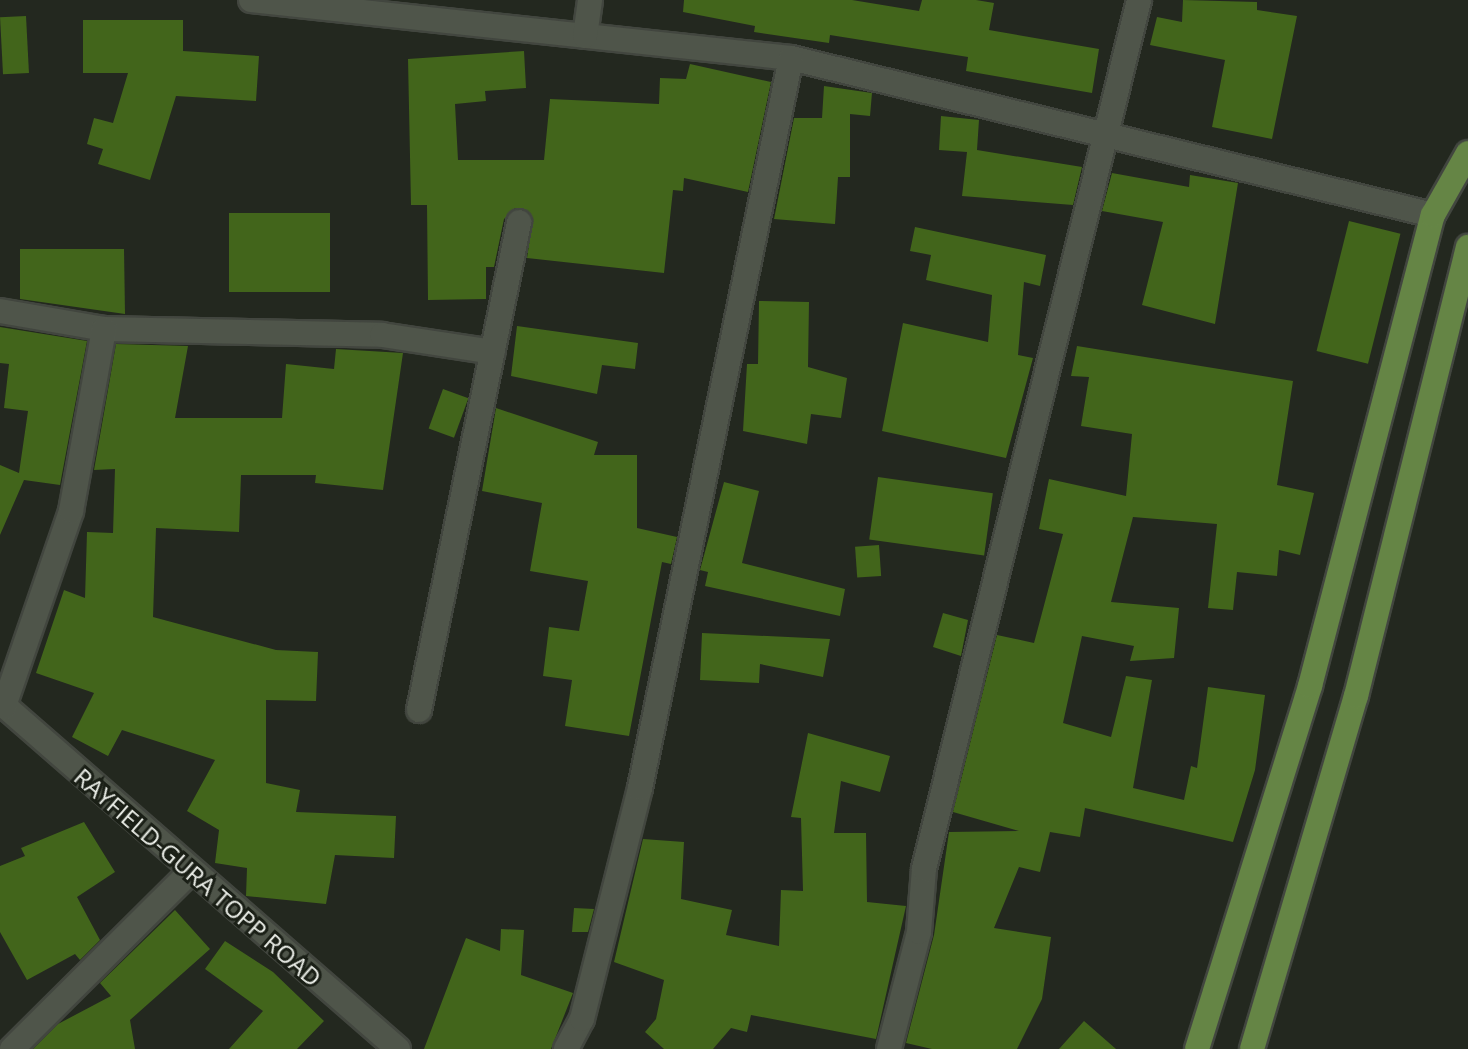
<!DOCTYPE html>
<style>
body{margin:0}
#map{position:relative;width:1468px;height:1049px;overflow:hidden;background:#23281f;font-family:"Open Sans",sans-serif}
div>[style]{position:absolute}
.building>*{inset:0;background:#42651b;transform-origin:0 0}
.roads{filter:drop-shadow(2px 0 #42463f) drop-shadow(-2px 0 #42463f) drop-shadow(0 2px #42463f) drop-shadow(0 -2px #42463f)}
.minor>*{height:24px;margin:-12px;padding:0 12px;transform-origin:12px;border-radius:12px;background:#4f554a}
.major>*{height:24px;margin:-12px;padding:0 12px;transform-origin:12px;border-radius:12px;background:#658545}
span{translate:-50% -50%;white-space:nowrap;text-align:center;line-height:1.15;-webkit-text-stroke:6px #1a1f16;paint-order:stroke}
.street-label{font-size:24px;color:#ebeee8}
</style>
<div id="map">
<div class="building">
<div style="clip-path:polygon(684px 0,852px 0,919px 11px,922px 0,976px 0,994px 3px,989px 30px,1099px 49px,1092px 93px,966px 71px,968px 57px,830px 35px,829px 43px,754px 32px,755px 26px,683px 12px)"></div>
<div style="clip-path:polygon(1183px 0,1257px 2px,1257px 10px,1297px 16px,1272px 139px,1212px 127px,1225px 60px,1150px 45px,1157px 17px,1182px 22px)"></div>
<div style="left:26px;top:16px;width:57px;height:26px;rotate:87deg"></div>
<div style="clip-path:polygon(83px 20px,183px 20px,183px 51px,259px 56px,256px 101px,176px 96px,150px 180px,98px 164px,103px 149px,87px 144px,94px 118px,113px 123px,128px 73px,83px 73px)"></div>
<div style="clip-path:polygon(524px 51px,526px 88px,485px 91px,486px 101px,455px 104px,458px 160px,544px 160px,550px 99px,659px 104px,660px 78px,686px 79px,690px 64px,771px 82px,748px 192px,684px 178px,683px 191px,673px 190px,664px 273px,527px 258px,533px 218px,515px 208px,504px 219px,494px 267px,486px 267px,486px 299px,428px 300px,427px 205px,411px 205px,408px 59px)"></div>
<div style="clip-path:polygon(824px 86px,872px 93px,870px 116px,850px 114px,850px 177px,838px 177px,835px 224px,774px 219px,794px 118px,822px 118px)"></div>
<div style="clip-path:polygon(941px 116px,979px 120px,977px 150px,1082px 167px,1073px 205px,962px 196px,967px 152px,939px 150px)"></div>
<div style="clip-path:polygon(1112px 173px,1189px 187px,1190px 175px,1238px 183px,1215px 324px,1142px 305px,1163px 222px,1102px 211px)"></div>
<div style="left:229px;top:213px;width:101px;height:79px"></div>
<div style="left:1349px;top:221px;width:53px;height:134px;rotate:14deg"></div>
<div style="clip-path:polygon(915px 227px,1046px 255px,1040px 286px,1024px 282px,1018px 355px,1033px 358px,1006px 458px,882px 431px,903px 323px,988px 342px,992px 295px,926px 280px,931px 255px,910px 251px)"></div>
<div style="clip-path:polygon(20px 249px,124px 249px,125px 314px,20px 299px)"></div>
<div style="clip-path:polygon(759px 301px,809px 302px,808px 367px,847px 378px,841px 418px,811px 414px,807px 444px,743px 431px,747px 364px,758px 364px)"></div>
<div style="clip-path:polygon(517px 326px,638px 343px,635px 369px,602px 365px,597px 394px,511px 376px)"></div>
<div style="clip-path:polygon(0 327px,87px 341px,60px 485px,24px 480px,0 535px,0 465px,19px 473px,28px 411px,4px 408px,9px 364px,0 363px)"></div>
<div style="clip-path:polygon(116px 344px,188px 346px,175px 418px,282px 418px,286px 364px,334px 369px,336px 349px,403px 353px,383px 490px,315px 483px,316px 475px,241px 475px,239px 532px,156px 528px,153px 617px,276px 650px,318px 652px,316px 701px,266px 700px,266px 783px,300px 790px,296px 812px,396px 816px,394px 858px,335px 855px,326px 904px,246px 896px,247px 868px,215px 863px,219px 830px,187px 811px,215px 760px,122px 730px,108px 756px,72px 737px,94px 693px,36px 673px,64px 590px,85px 598px,87px 532px,113px 533px,115px 469px,94px 470px)"></div>
<div style="clip-path:polygon(1077px 346px,1293px 381px,1277px 485px,1314px 493px,1300px 555px,1279px 550px,1277px 576px,1237px 572px,1233px 610px,1208px 608px,1217px 524px,1133px 517px,1111px 602px,1179px 608px,1174px 658px,1130px 661px,1134px 646px,1082px 636px,1063px 723px,1111px 737px,1126px 676px,1152px 680px,1133px 788px,1184px 800px,1191px 766px,1197px 768px,1208px 687px,1265px 695px,1255px 770px,1233px 842px,1085px 808px,1080px 837px,1050px 832px,1040px 872px,1019px 867px,994px 928px,1051px 937px,1042px 999px,1017px 1049px,932px 1049px,906px 1043px,934px 935px,949px 832px,1019px 831px,953px 812px,997px 635px,1034px 643px,1063px 534px,1039px 529px,1049px 479px,1126px 496px,1132px 434px,1081px 426px,1089px 377px,1071px 376px)"></div>
<div style="left:443px;top:389px;width:27px;height:42px;rotate:20deg"></div>
<div style="clip-path:polygon(496px 408px,598px 442px,594px 455px,637px 455px,637px 528px,677px 537px,671px 564px,662px 562px,629px 736px,565px 726px,572px 680px,543px 676px,549px 627px,579px 631px,588px 581px,530px 571px,542px 503px,482px 491px)"></div>
<div style="left:878px;top:477px;width:116px;height:63px;rotate:8deg"></div>
<div style="clip-path:polygon(724px 482px,759px 491px,742px 563px,845px 589px,840px 616px,705px 586px,708px 572px,700px 570px)"></div>
<div style="left:879px;top:545px;width:31px;height:24px;rotate:86deg"></div>
<div style="clip-path:polygon(943px 613px,968px 620px,961px 656px,933px 647px)"></div>
<div style="clip-path:polygon(702px 633px,830px 639px,823px 677px,760px 664px,759px 683px,700px 680px)"></div>
<div style="clip-path:polygon(808px 733px,890px 756px,880px 792px,841px 781px,834px 833px,866px 833px,867px 902px,906px 906px,876px 1039px,751px 1015px,747px 1032px,731px 1028px,713px 1049px,664px 1049px,645px 1032px,656px 1019px,664px 980px,614px 962px,643px 839px,684px 842px,681px 899px,732px 910px,726px 935px,779px 946px,781px 890px,803px 891px,801px 818px,791px 817px)"></div>
<div style="clip-path:polygon(84px 822px,115px 872px,77px 897px,100px 940px,80px 960px,75px 954px,27px 980px,0 932px,0 866px,25px 856px,21px 848px)"></div>
<div style="clip-path:polygon(574px 908px,594px 909px,588px 932px,572px 932px)"></div>
<div style="clip-path:polygon(175px 910px,210px 949px,130px 1020px,135px 1049px,33px 1049px,58px 1024px,111px 996px,100px 983px)"></div>
<div style="clip-path:polygon(501px 929px,524px 930px,521px 975px,573px 993px,551px 1049px,424px 1049px,466px 938px,500px 951px)"></div>
<div style="clip-path:polygon(225px 941px,273px 972px,324px 1021px,297px 1049px,229px 1049px,263px 1011px,205px 969px)"></div>
<div style="clip-path:polygon(1084px 1021px,1116px 1049px,1059px 1049px)"></div>
</div>
<div class="roads">
<div class="minor">
<div style="left:251px;top:0;width:543px;rotate:6.13deg"></div>
<div style="left:791px;top:58px;width:661px;rotate:13.74deg"></div>
<div style="left:585px;top:36px;width:36px;rotate:-82deg"></div>
<div style="left:0;top:311px;width:106px;rotate:9.8deg"></div>
<div style="left:104px;top:329px;width:278px;rotate:1.2deg"></div>
<div style="left:382px;top:335px;width:112px;rotate:8.7deg"></div>
<div style="left:0;top:702px;width:528px;rotate:41.08deg"></div>
<div style="left:4px;top:706px;width:206px;rotate:-71deg"></div>
<div style="left:71px;top:511px;width:185px;rotate:-79.7deg"></div>
<div style="left:419px;top:710px;width:498px;rotate:-78.4deg"></div>
<div style="left:12px;top:1049px;width:250px;rotate:-44.8deg"></div>
<div style="left:566px;top:1049px;width:34px;rotate:-62deg"></div>
<div style="left:582px;top:1019px;width:238px;rotate:-75.9deg"></div>
<div style="left:640px;top:788px;width:745px;rotate:-78.31deg"></div>
<div style="left:889px;top:1049px;width:121px;rotate:-75.6deg"></div>
<div style="left:919px;top:932px;width:63px;rotate:-85.5deg"></div>
<div style="left:924px;top:869px;width:895px;rotate:-76.1deg"></div>
</div>
<div class="major">
<div style="left:1197px;top:1049px;width:380px;rotate:-72.7deg"></div>
<div style="left:1310px;top:686px;width:487px;rotate:-75.4deg"></div>
<div style="left:1433px;top:215px;width:71px;rotate:-60.6deg"></div>
<div style="left:1252px;top:1049px;width:368px;rotate:-73.6deg"></div>
<div style="left:1356px;top:696px;width:463px;rotate:-76deg"></div>
</div>
</div>
<div class="street-label">
<span style="left:198px;top:877px;rotate:41deg">RAYFIELD-GURA TOPP ROAD</span>
</div>
</div>
